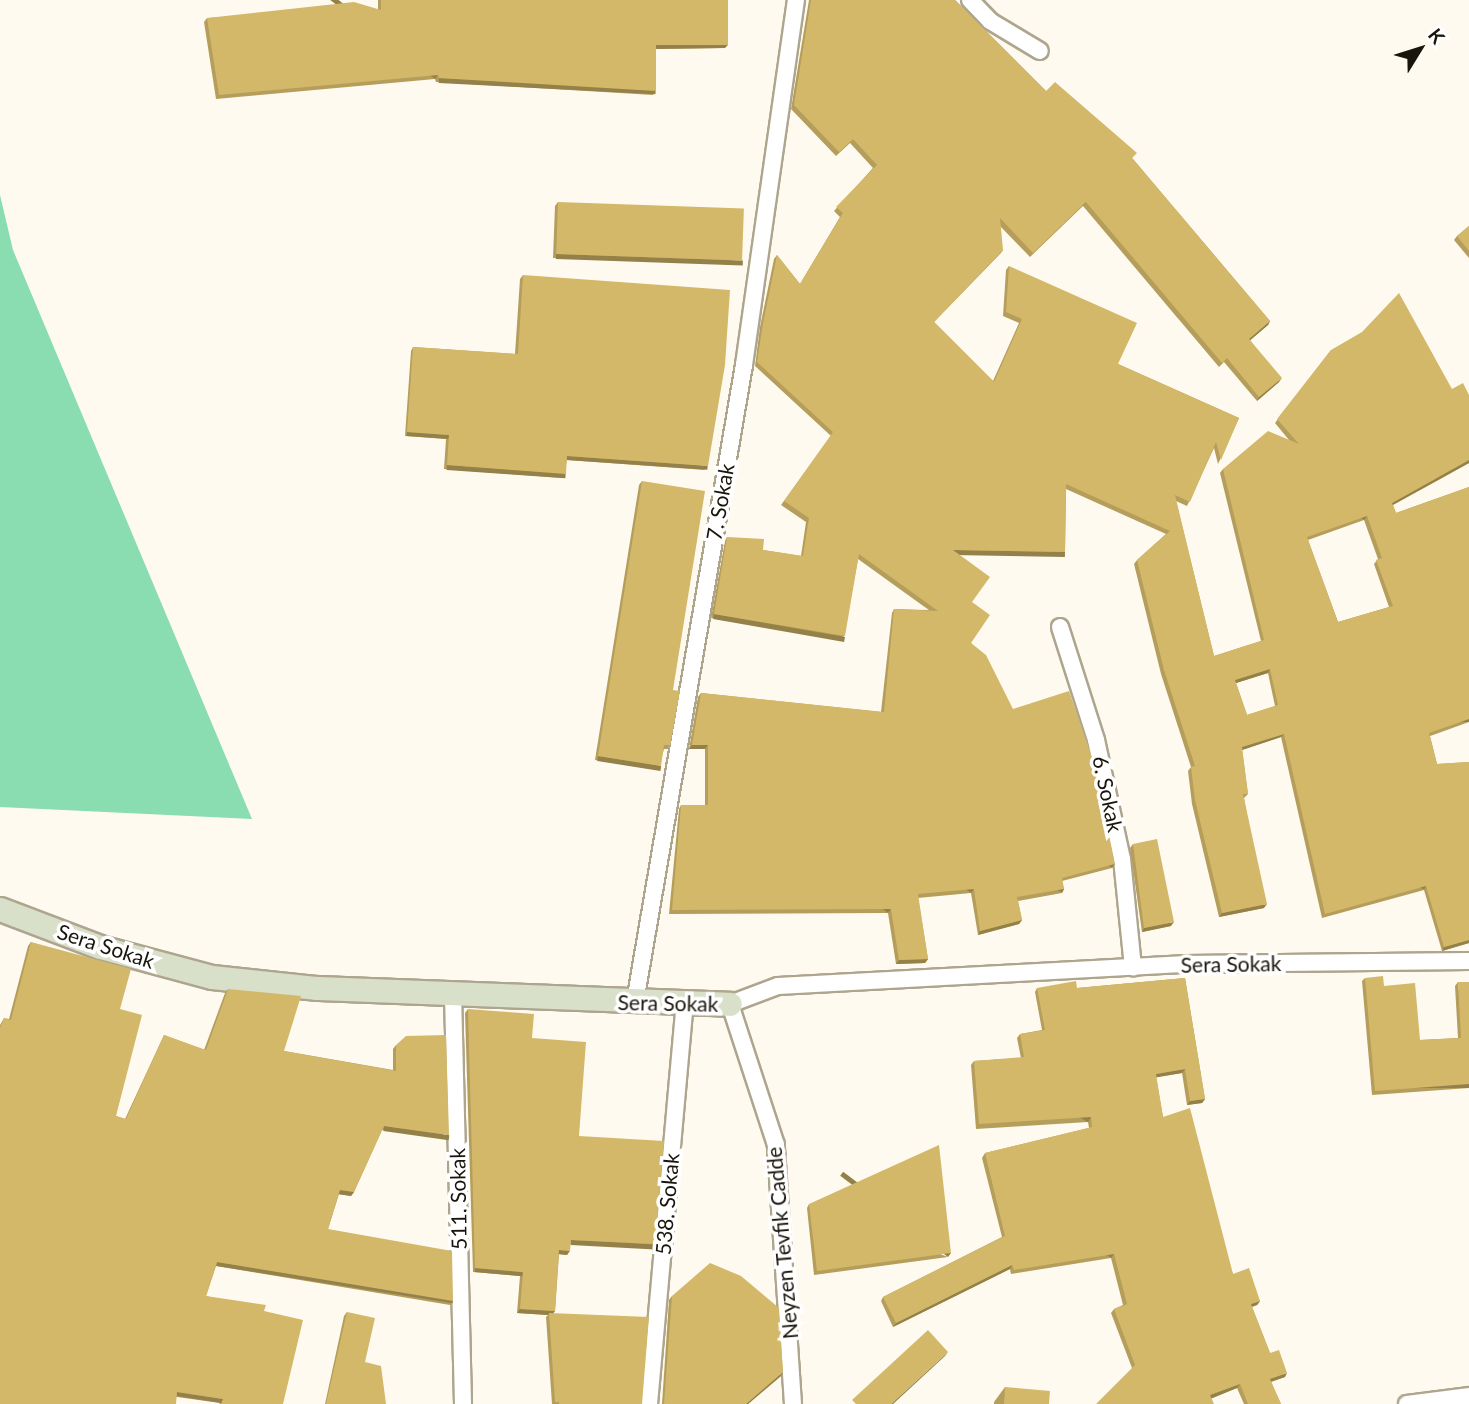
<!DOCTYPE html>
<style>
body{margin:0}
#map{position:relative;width:1469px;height:1404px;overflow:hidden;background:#fefaf0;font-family:Lato,sans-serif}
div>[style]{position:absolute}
.forest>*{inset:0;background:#8addb0}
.roads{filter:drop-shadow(2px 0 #aea58e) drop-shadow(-2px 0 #aea58e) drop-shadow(0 2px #aea58e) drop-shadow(0 -2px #aea58e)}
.street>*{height:16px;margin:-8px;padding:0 8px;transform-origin:8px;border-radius:8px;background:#fff}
.secondary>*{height:23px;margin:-11.5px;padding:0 11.5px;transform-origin:11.5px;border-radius:11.5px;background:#d8e0c9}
.wall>*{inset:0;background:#b59e5b}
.shaded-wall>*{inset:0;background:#94814a;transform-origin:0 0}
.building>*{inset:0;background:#d3b86a;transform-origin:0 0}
span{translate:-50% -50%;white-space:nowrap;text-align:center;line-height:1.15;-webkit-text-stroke:7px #fff;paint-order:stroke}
.street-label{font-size:21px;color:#18150c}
.north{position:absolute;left:1385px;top:14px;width:70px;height:70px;-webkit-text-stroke:5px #fff;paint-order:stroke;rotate:52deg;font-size:19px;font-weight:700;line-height:28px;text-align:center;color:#18150c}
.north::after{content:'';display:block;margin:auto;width:24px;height:32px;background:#18150c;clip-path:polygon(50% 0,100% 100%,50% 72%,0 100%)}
</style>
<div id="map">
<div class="forest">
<div style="clip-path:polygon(0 195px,13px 250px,252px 819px,0 807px)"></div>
</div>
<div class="roads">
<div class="street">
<div style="left:970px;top:0;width:29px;rotate:46deg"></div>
<div style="left:990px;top:21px;width:58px;rotate:31deg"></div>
<div style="left:1060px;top:627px;width:119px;rotate:72.3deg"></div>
<div style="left:1096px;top:740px;width:122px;rotate:77.7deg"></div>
<div style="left:1122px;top:859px;width:109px;rotate:84.2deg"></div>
<div style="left:453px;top:994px;width:410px;rotate:88.6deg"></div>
<div style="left:635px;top:1002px;width:646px;rotate:-80.29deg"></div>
<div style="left:744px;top:365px;width:369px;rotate:-81.9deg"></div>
<div style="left:649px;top:1404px;width:403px;rotate:-84.9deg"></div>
<div style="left:793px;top:1404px;width:260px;rotate:-93.8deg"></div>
<div style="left:776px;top:1145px;width:148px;rotate:-108.1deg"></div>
<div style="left:730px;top:1004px;width:51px;rotate:-20.6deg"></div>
<div style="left:778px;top:986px;width:409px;rotate:-3.1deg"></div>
<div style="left:1186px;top:964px;width:283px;rotate:-0.6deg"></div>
<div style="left:1407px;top:1404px;width:63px;rotate:-7.4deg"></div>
</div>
<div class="secondary">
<div style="left:0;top:909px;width:107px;rotate:20.8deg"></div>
<div style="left:100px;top:947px;width:116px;rotate:15deg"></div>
<div style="left:212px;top:977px;width:106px;rotate:6deg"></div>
<div style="left:317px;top:988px;width:413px;rotate:2.2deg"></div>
</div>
</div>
<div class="wall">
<div style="clip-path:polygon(378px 0,760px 0,728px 0,725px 48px,656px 49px,653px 95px,436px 82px,435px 79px,216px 99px,204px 22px,207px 18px,378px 9px)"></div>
<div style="clip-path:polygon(evenodd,809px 0,955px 0,1046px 91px,1133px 159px,1270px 321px,1268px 325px,1250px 340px,1279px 382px,1257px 401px,1224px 362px,1219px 367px,1083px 206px,1030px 257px,1000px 226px,1000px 254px,934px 322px,993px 381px,1019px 323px,1003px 316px,1006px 270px,1009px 266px,1118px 364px,1239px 418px,1218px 464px,1214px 448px,1187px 506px,1176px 501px,1214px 656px,1261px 641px,1220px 473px,1223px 469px,1289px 440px,1275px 423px,1331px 350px,1469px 395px,1469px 463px,1393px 505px,1396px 513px,1469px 487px,1469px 722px,1430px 736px,1437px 764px,1469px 762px,1469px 943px,1442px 951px,1424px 890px,1322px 918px,1281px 737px,1242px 750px,1248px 794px,1244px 798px,1264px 908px,1219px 917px,1192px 804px,1188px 771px,1191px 767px,1161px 674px,1134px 564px,1137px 560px,1166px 534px,1066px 489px,1065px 552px,1062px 556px,959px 554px,972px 602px,971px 643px,1112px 868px,1062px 881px,1064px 889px,1062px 893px,1018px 901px,1022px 920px,1019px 924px,978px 935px,971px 893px,918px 898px,928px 959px,925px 963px,896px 964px,888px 913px,669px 914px,679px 809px,681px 805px,705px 805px,705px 749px,689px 749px,698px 697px,701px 693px,881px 712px,892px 613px,894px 609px,929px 610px,858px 559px,843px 640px,711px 618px,725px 541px,727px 537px,763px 550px,801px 556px,806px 522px,781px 505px,831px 436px,755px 366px,760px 327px,774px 259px,777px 255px,800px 284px,840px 217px,834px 211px,873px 168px,850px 143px,836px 156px,791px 109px,809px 0,1364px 520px,1378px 559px,1374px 564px,1389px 607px,1338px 622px,1308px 540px,1364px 520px,809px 0,1268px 673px,1275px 706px,1247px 715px,1236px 683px,1268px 673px)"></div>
<div style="clip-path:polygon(558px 202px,740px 264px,553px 258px,555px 206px)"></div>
<div style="clip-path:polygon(1469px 226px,1469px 258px,1454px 240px,1457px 236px)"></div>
<div style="clip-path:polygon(523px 275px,705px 470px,567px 460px,563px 478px,444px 469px,446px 439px,405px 436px,411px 351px,413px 347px,515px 354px,520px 279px)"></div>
<div style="clip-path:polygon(642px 481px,673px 690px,668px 749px,664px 749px,658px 770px,595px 760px,639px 485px)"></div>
<div style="clip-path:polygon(1133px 844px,1171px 926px,1142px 932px,1130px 848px)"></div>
<div style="clip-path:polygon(31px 942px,120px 1009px,116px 1116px,125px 1119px,164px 1035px,204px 1050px,225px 993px,228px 989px,284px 1051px,393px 1070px,393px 1049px,396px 1045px,446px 1139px,382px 1130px,354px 1192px,351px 1196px,339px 1194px,328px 1229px,453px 1301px,450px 1305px,216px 1266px,206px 1296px,264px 1311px,283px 1404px,219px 1404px,220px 1403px,177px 1397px,0 1404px,0 1025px,4px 1018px,9px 1019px,28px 946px)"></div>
<div style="clip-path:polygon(1185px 978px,1205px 1099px,1202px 1103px,1187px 1105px,1182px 1073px,1156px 1077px,1163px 1117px,1233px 1274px,1260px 1301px,1257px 1305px,1252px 1307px,1270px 1353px,1285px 1377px,1271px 1382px,1281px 1404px,1244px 1404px,1237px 1388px,1211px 1398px,1132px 1368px,1111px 1313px,1114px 1309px,1123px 1305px,1111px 1258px,1011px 1274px,1010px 1269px,893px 1327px,881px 1301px,883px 1297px,1002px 1237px,982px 1158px,985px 1153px,1089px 1128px,1088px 1122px,976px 1129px,971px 1065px,974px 1061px,1021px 1058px,1017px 1038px,1020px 1034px,1042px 1030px,1035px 992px,1037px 988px,1077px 988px)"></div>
<div style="clip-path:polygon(1365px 978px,1384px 986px,1420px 1040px,1458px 1038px,1455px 986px,1458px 982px,1469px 1088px,1372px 1095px,1362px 981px)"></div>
<div style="clip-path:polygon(468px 1009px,532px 1038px,579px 1136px,655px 1244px,652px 1248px,570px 1244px,567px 1255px,559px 1254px,555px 1311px,553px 1313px,642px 1404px,552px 1404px,546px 1317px,548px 1315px,517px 1313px,520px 1276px,473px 1272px,465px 1013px)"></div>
<div style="clip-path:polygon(809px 1204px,948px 1257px,814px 1275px,807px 1208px)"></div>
<div style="clip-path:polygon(672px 1296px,781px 1376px,748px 1404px,662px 1404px,669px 1300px)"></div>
<div style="clip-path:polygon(347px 1312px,365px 1362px,386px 1404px,325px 1404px,344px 1316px)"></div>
<div style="clip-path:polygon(1005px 1387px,1049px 1404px,994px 1404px,994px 1402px)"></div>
</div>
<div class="shaded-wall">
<div style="clip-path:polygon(656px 45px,728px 45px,725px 48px,653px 49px)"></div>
<div style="left:438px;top:75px;width:5px;height:220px;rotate:127deg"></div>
<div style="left:439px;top:78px;width:217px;height:5px;rotate:3deg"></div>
<div style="left:1086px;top:202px;width:5px;height:74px;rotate:127deg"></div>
<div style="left:1003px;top:250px;width:5px;height:100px;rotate:127deg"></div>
<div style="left:556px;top:254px;width:187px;height:5px;rotate:2deg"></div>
<div style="clip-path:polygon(1270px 321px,1268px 325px,1247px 343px,1249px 339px)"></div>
<div style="clip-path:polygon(1282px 378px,1279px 382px,1257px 401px,1259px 397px)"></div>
<div style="left:407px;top:432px;width:42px;height:4px;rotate:4deg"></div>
<div style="left:567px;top:456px;width:141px;height:4px;rotate:4deg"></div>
<div style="clip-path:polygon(1469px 460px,1469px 463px,1389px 507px,1392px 503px)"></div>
<div style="left:447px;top:465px;width:119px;height:5px;rotate:4deg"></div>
<div style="left:1367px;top:516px;width:5px;height:64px;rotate:127deg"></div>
<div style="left:953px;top:550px;width:112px;height:5px;rotate:1deg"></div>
<div style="left:714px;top:614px;width:133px;height:5px;rotate:10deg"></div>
<div style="clip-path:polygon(1270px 669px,1268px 673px,1233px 684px,1235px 680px)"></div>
<div style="left:1469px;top:719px;width:3px;height:42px;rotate:90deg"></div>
<div style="clip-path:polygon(1284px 734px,1281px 737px,1239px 751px,1242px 747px)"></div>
<div style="clip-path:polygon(692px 745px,708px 745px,705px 749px,689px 749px)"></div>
<div style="left:598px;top:756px;width:64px;height:5px;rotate:9deg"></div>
<div style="left:1115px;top:864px;width:5px;height:55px;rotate:127deg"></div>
<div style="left:1426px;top:886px;width:4px;height:105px;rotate:117deg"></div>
<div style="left:974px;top:889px;width:5px;height:56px;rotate:127deg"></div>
<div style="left:1064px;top:889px;width:4px;height:48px;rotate:117deg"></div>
<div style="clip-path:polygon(1267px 904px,1264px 908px,1219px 917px,1222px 913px)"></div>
<div style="left:891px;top:909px;width:5px;height:219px;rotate:127deg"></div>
<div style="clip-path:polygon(1022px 920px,1019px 924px,978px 935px,980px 931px)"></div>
<div style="clip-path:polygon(1174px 922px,1171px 926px,1142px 932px,1144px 928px)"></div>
<div style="clip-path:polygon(1469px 940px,1469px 943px,1442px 951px,1444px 947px)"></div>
<div style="clip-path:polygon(928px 959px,925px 963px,896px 964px,899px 960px)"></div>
<div style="clip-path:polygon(1185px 1069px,1182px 1073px,1153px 1078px,1156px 1074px)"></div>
<div style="left:1469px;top:1084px;width:4px;height:94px;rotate:90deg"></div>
<div style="clip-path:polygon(1205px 1099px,1202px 1103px,1187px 1105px,1190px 1101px)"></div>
<div style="left:1091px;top:1117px;width:6px;height:112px;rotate:121deg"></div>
<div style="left:384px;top:1126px;width:66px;height:5px;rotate:8deg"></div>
<div style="clip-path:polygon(340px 1190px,354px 1192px,351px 1196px,337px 1194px)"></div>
<div style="left:571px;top:1240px;width:84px;height:5px;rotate:3deg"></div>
<div style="clip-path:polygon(559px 1250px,570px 1251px,567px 1255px,557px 1254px)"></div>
<div style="left:951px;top:1253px;width:5px;height:135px;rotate:127deg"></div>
<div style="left:1114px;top:1254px;width:5px;height:101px;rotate:127deg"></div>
<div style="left:217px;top:1262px;width:239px;height:4px;rotate:9deg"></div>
<div style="clip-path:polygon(1012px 1265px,1010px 1269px,893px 1327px,896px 1323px)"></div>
<div style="left:475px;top:1268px;width:48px;height:4px;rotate:5deg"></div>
<div style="clip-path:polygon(1260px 1301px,1257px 1305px,1248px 1308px,1251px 1304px)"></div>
<div style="clip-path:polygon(520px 1309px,555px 1311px,552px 1315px,549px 1313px,548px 1315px,517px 1313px)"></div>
<div style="clip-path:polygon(948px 1352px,945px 1356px,893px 1404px,891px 1404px)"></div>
<div style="clip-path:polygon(783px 1372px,781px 1376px,748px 1404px,746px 1404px)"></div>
<div style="clip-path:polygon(1287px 1373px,1285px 1377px,1267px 1383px,1270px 1379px)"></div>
<div style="clip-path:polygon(1240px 1384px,1237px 1388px,1208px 1400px,1210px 1395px)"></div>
<div style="left:177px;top:1392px;width:47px;height:4px;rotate:9deg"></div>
</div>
<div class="building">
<div style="clip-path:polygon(381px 0,728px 0,728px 45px,656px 45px,656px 91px,439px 78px,438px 75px,219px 95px,207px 18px,354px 2px,381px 10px)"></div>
<div style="clip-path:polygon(evenodd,811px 0,955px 0,1046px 91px,1055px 82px,1137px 153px,1132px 158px,1270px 321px,1249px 339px,1282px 378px,1259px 397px,1227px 358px,1222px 363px,1086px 202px,1033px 253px,1000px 218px,1003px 250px,934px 322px,994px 382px,1022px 319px,1006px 312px,1009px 266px,1137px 323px,1118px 364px,1239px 418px,1221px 460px,1216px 442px,1190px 502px,1175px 495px,1214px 656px,1264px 640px,1223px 469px,1268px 431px,1299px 444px,1277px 419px,1331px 350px,1362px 332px,1399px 293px,1452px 389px,1463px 383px,1469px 395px,1469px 460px,1392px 503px,1396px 513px,1469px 487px,1469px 719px,1429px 733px,1437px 764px,1469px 762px,1469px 940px,1444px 947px,1426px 886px,1325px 914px,1284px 734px,1242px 747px,1248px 794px,1243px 794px,1267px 904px,1222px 913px,1195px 800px,1191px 767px,1195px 766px,1164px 670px,1137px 560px,1170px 531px,1066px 484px,1065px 552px,953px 550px,990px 577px,972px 602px,990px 615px,971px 643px,986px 655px,1013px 709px,1069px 691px,1094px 763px,1115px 864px,1062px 878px,1064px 889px,1017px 897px,1022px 920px,980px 931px,974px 889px,918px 894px,928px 959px,899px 960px,891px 909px,672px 910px,681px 805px,708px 805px,708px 745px,692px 745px,701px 693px,884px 712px,894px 609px,938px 611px,859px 554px,845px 636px,714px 614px,727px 537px,764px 539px,763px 550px,803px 556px,809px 518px,784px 501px,833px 432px,757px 362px,763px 323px,777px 255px,800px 284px,843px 213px,836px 207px,877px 165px,853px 139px,839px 152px,794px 105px,811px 0,1367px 516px,1382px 558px,1376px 560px,1393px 606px,1338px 622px,1307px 537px,1367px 516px,811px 0,1270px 669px,1278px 705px,1247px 715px,1235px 680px,1270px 669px)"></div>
<div style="left:558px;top:202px;width:186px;height:52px;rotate:2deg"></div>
<div style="clip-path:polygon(1469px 226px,1469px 251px,1457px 236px)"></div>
<div style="clip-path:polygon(523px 275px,730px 290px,725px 365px,708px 466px,567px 456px,566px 474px,447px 465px,449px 435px,407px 432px,413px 347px,518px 354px)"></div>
<div style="clip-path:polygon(642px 481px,705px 491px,673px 690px,680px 691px,670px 745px,664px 745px,661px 766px,598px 756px)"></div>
<div style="clip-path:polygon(1157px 839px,1174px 922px,1144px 928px,1133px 844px)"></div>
<div style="clip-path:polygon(31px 942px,131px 969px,120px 1009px,142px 1015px,116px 1116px,126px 1119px,164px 1035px,206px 1050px,228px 989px,301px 996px,284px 1051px,396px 1071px,396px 1045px,406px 1036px,446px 1035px,449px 1135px,384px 1126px,354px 1192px,340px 1190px,328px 1229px,452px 1251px,453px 1301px,217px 1262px,206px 1296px,266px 1305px,264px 1311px,303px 1320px,283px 1404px,221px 1404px,223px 1399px,177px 1392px,176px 1404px,0 1404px,0 1028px,4px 1018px,11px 1020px)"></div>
<div style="clip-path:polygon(1383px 976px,1384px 986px,1415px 983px,1420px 1040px,1461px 1038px,1458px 982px,1469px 982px,1469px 1084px,1375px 1091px,1365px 978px)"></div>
<div style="clip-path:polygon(1185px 978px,1205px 1099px,1190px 1101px,1185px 1069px,1156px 1074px,1163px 1117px,1190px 1108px,1233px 1274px,1249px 1268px,1260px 1301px,1251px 1304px,1270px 1353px,1279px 1350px,1287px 1373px,1270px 1379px,1281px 1404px,1248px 1404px,1240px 1384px,1210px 1395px,1214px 1404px,1096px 1404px,1135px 1365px,1114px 1309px,1127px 1304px,1114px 1254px,1014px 1270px,1012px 1265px,896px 1323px,883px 1297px,1005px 1236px,985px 1153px,1092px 1127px,1091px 1117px,979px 1124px,974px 1061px,1024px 1057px,1020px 1034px,1045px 1030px,1037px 988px,1076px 981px,1077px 988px)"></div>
<div style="clip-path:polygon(468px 1009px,534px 1014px,532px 1038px,586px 1042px,579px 1136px,664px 1141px,655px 1244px,571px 1240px,570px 1251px,559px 1250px,555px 1311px,520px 1309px,523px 1272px,475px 1268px)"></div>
<div style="clip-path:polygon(939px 1145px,951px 1253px,817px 1271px,809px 1204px)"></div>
<div style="clip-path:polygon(710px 1263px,741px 1276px,779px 1308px,783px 1372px,746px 1404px,664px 1404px,672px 1296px)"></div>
<div style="clip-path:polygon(347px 1312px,375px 1318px,365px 1362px,381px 1366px,386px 1404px,326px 1404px)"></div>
<div style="clip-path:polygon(549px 1313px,649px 1317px,642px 1404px,559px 1404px,559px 1402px,555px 1402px)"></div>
<div style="clip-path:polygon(928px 1330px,948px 1352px,891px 1404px,856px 1404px,852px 1400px)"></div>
<div style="clip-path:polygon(1005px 1387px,1050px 1391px,1049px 1404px,1004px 1404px)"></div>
</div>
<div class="street-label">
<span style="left:720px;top:502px;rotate:-80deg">7. Sokak</span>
<span style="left:1108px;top:794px;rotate:78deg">6. Sokak</span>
<span style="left:106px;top:946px;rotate:18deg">Sera Sokak</span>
<span style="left:1231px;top:964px;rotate:-1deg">Sera Sokak</span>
<span style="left:668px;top:1003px;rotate:1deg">Sera Sokak</span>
<span style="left:458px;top:1199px;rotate:-91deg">511. Sokak</span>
<span style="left:667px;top:1204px;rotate:-85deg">538. Sokak</span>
<span style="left:782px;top:1243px;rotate:-95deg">Neyzen Tevfik Cadde</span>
</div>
<div class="north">K</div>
</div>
